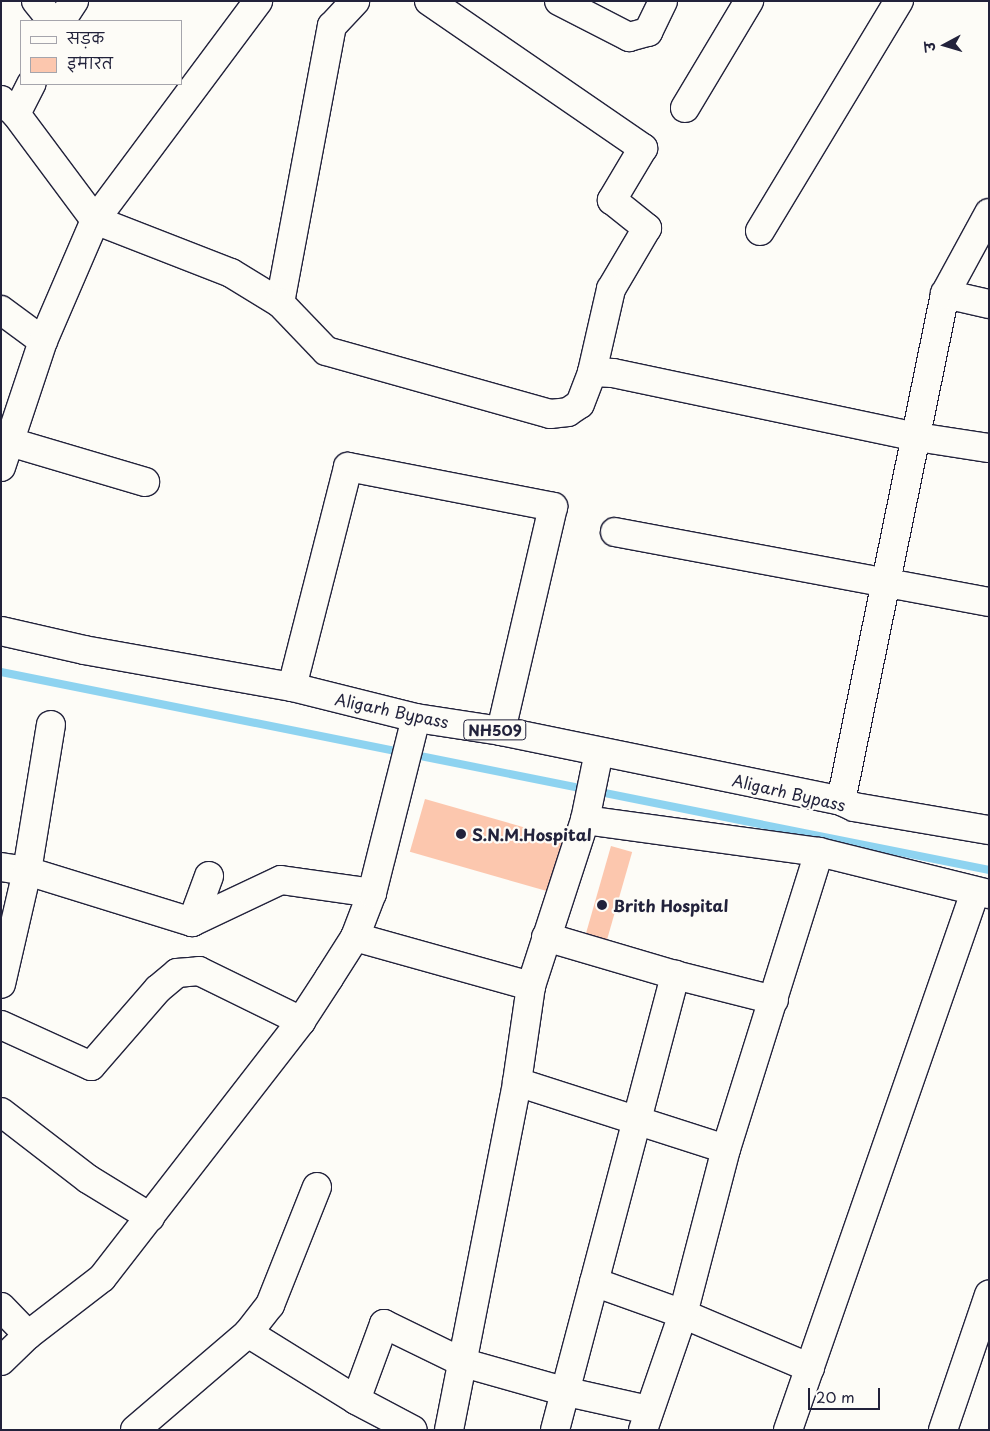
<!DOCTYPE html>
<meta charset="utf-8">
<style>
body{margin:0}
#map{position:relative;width:990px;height:1431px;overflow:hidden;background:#fdfcf7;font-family:"Playpen Sans","Playpen Sans Deva",sans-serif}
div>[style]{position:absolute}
.stream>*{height:8px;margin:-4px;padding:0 4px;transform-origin:4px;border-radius:4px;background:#8ed3f0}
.building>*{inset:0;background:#fcc7ae;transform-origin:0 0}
.roads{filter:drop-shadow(1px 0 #22223b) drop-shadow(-1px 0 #22223b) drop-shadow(0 1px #22223b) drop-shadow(0 -1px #22223b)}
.minor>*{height:28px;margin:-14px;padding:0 14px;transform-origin:14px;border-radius:14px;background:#fdfcf7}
.highway>*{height:28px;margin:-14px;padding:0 14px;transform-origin:14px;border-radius:14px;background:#fdfcf7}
.dots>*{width:14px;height:14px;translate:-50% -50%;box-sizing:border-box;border:2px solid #fdfcf7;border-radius:50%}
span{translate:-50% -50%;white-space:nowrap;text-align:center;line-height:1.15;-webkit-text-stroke:4.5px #fdfcf7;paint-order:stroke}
.shield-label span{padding:1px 4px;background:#fdfcf7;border:1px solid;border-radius:4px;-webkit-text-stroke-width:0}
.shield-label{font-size:15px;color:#22223b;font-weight:700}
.street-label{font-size:16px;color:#22223b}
.poi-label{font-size:16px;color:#22223b;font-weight:700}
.left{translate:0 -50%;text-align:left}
.frame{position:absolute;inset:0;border:2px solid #22223b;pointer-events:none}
.legend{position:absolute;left:20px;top:20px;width:162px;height:65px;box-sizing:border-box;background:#fdfcf7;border:1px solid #a5a5ac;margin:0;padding:6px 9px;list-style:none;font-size:15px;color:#22223b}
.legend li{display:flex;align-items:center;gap:10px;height:25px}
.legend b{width:25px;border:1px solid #a5a5ac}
.north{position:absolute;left:920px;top:20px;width:50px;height:50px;-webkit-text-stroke:4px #fdfcf7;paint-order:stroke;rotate:264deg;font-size:14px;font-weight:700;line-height:20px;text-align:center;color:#22223b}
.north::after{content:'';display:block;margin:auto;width:18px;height:22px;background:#22223b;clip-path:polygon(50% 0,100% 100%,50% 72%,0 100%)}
.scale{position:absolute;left:808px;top:1388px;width:72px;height:22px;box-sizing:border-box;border:2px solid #22223b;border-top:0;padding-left:6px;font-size:15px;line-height:18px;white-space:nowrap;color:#22223b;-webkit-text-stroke:4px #fdfcf7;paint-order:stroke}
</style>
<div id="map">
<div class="stream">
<div style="left:1px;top:672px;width:1008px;rotate:11.33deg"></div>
</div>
<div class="building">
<div style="left:425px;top:799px;width:156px;height:55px;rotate:16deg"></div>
<div style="left:611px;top:846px;width:22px;height:98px;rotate:16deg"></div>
</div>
<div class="roads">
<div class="minor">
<div style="left:36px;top:1px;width:26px;rotate:51deg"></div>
<div style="left:429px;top:1px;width:260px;rotate:34.5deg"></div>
<div style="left:643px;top:148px;width:61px;rotate:120.8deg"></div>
<div style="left:612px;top:200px;width:45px;rotate:38.7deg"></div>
<div style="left:647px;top:228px;width:71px;rotate:120.5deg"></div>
<div style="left:611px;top:289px;width:85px;rotate:102.9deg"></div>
<div style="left:559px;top:1px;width:79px;rotate:27.2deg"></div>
<div style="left:629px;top:37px;width:20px;rotate:-15deg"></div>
<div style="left:648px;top:32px;width:34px;rotate:-64deg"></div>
<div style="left:61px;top:21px;width:24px;rotate:-57deg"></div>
<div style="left:1px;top:100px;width:21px;rotate:43deg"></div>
<div style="left:16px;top:114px;width:132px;rotate:53.3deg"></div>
<div style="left:95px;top:220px;width:273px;rotate:-53.3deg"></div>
<div style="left:685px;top:108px;width:125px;rotate:-59.1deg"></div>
<div style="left:16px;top:114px;width:34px;rotate:-63deg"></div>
<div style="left:760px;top:231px;width:269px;rotate:-58.9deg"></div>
<div style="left:945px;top:294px;width:45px;rotate:12.8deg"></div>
<div style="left:280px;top:303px;width:282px;rotate:-79.4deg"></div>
<div style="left:332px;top:26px;width:34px;rotate:-47deg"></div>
<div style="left:1px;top:310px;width:52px;rotate:36.4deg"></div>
<div style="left:10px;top:442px;width:141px;rotate:16.5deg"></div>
<div style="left:1px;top:467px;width:133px;rotate:-71.6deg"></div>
<div style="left:43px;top:341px;width:132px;rotate:-66.7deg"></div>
<div style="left:95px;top:220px;width:146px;rotate:21.3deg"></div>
<div style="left:231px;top:273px;width:57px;rotate:31.5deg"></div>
<div style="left:280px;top:303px;width:66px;rotate:46.2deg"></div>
<div style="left:326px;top:351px;width:233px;rotate:15.7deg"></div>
<div style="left:550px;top:414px;width:18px;rotate:-6deg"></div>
<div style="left:568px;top:412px;width:14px;rotate:-34deg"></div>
<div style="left:580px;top:404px;width:34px;rotate:-69deg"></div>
<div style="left:592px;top:372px;width:21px;rotate:3deg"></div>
<div style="left:613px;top:373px;width:311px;rotate:11.9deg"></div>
<div style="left:917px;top:437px;width:73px;rotate:8.7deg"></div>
<div style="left:615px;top:532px;width:380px;rotate:10.6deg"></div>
<div style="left:292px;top:687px;width:227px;rotate:-75.7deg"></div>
<div style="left:348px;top:467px;width:209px;rotate:11deg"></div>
<div style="left:553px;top:507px;width:230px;rotate:103.1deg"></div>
<div style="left:841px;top:801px;width:518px;rotate:-78.41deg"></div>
<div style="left:945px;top:294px;width:92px;rotate:-61.5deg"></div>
<div style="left:585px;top:820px;width:236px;rotate:7.8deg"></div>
<div style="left:819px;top:852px;width:175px;rotate:13.9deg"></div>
<div style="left:1px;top:867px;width:26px;rotate:9deg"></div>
<div style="left:27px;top:871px;width:173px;rotate:17.2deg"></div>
<div style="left:192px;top:922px;width:49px;rotate:-69.7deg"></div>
<div style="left:192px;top:922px;width:98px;rotate:-25.3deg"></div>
<div style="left:281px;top:880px;width:92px;rotate:8.1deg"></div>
<div style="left:355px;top:937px;width:183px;rotate:15.6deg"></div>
<div style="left:546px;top:937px;width:134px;rotate:16.4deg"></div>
<div style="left:675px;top:975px;width:102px;rotate:14.2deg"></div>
<div style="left:1px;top:984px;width:116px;rotate:-77deg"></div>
<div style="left:27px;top:871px;width:148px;rotate:-80.7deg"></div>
<div style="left:1px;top:1025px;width:99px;rotate:24.5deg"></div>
<div style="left:91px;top:1066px;width:102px;rotate:-49deg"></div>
<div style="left:158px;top:989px;width:25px;rotate:-40deg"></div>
<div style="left:177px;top:973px;width:22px;rotate:-5deg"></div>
<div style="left:199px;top:971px;width:114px;rotate:26.1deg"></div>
<div style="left:517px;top:1082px;width:219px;rotate:17.8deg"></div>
<div style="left:1px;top:1112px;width:110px;rotate:37.6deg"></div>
<div style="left:88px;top:1179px;width:73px;rotate:31.5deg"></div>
<div style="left:594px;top:1282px;width:95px;rotate:19.8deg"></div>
<div style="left:683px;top:1314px;width:138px;rotate:23deg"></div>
<div style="left:1px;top:1307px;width:39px;rotate:46deg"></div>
<div style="left:248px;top:1333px;width:36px;rotate:-52deg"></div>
<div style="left:270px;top:1305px;width:127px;rotate:-68.3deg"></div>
<div style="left:1px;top:1361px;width:37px;rotate:-44deg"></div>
<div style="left:28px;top:1335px;width:93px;rotate:-37.6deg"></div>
<div style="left:102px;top:1278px;width:325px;rotate:-52.2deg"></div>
<div style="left:301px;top:1021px;width:51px;rotate:-56.9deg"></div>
<div style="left:329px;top:978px;width:49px;rotate:-57.6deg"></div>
<div style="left:355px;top:937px;width:47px;rotate:-68.9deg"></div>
<div style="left:372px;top:893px;width:180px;rotate:-75.9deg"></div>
<div style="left:356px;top:1400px;width:64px;rotate:27.8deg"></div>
<div style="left:135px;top:1430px;width:149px;rotate:-40.6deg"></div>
<div style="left:248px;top:1333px;width:127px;rotate:31.8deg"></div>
<div style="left:356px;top:1400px;width:81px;rotate:-69.8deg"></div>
<div style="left:384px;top:1324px;width:89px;rotate:26deg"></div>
<div style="left:464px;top:1363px;width:103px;rotate:15.8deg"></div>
<div style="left:563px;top:1391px;width:88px;rotate:12.5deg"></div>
<div style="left:449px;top:1430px;width:355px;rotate:-78.9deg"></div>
<div style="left:517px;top:1082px;width:97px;rotate:-81.7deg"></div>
<div style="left:531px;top:986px;width:175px;rotate:-72deg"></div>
<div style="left:585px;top:820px;width:69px;rotate:-78.4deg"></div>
<div style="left:555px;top:1430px;width:471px;rotate:-75.2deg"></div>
<div style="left:643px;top:1430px;width:123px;rotate:-71deg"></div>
<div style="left:683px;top:1314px;width:171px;rotate:-75.4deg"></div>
<div style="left:726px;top:1149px;width:311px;rotate:-72.6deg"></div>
<div style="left:788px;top:1430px;width:570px;rotate:-70.83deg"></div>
<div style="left:943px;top:1430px;width:143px;rotate:-71.2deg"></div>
</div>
<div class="highway">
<div style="left:1px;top:631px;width:85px;rotate:12.9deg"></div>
<div style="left:84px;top:650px;width:211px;rotate:10.1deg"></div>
<div style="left:292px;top:687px;width:128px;rotate:14deg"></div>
<div style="left:416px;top:718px;width:86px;rotate:8.7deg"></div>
<div style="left:501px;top:731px;width:347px;rotate:11.6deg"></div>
<div style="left:841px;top:801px;width:14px;rotate:25deg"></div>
<div style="left:854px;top:807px;width:137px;rotate:9.7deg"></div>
</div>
</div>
<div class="dots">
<div style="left:461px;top:834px;background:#22223b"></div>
<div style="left:602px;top:905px;background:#22223b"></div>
</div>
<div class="shield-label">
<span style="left:495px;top:730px">NH509</span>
</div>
<div class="street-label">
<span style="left:392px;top:710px;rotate:12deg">Aligarh Bypass</span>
<span style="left:789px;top:792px;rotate:13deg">Aligarh Bypass</span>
</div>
<div class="poi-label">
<span class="left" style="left:472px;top:834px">S.N.M.Hospital</span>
<span class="left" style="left:613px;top:905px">Brith Hospital</span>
</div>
<div class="frame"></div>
<ul class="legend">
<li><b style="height:6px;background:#fdfcf7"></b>सड़क</li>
<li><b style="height:14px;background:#fcc7ae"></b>इमारत</li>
</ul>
<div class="north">उ</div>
<div class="scale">20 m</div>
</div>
